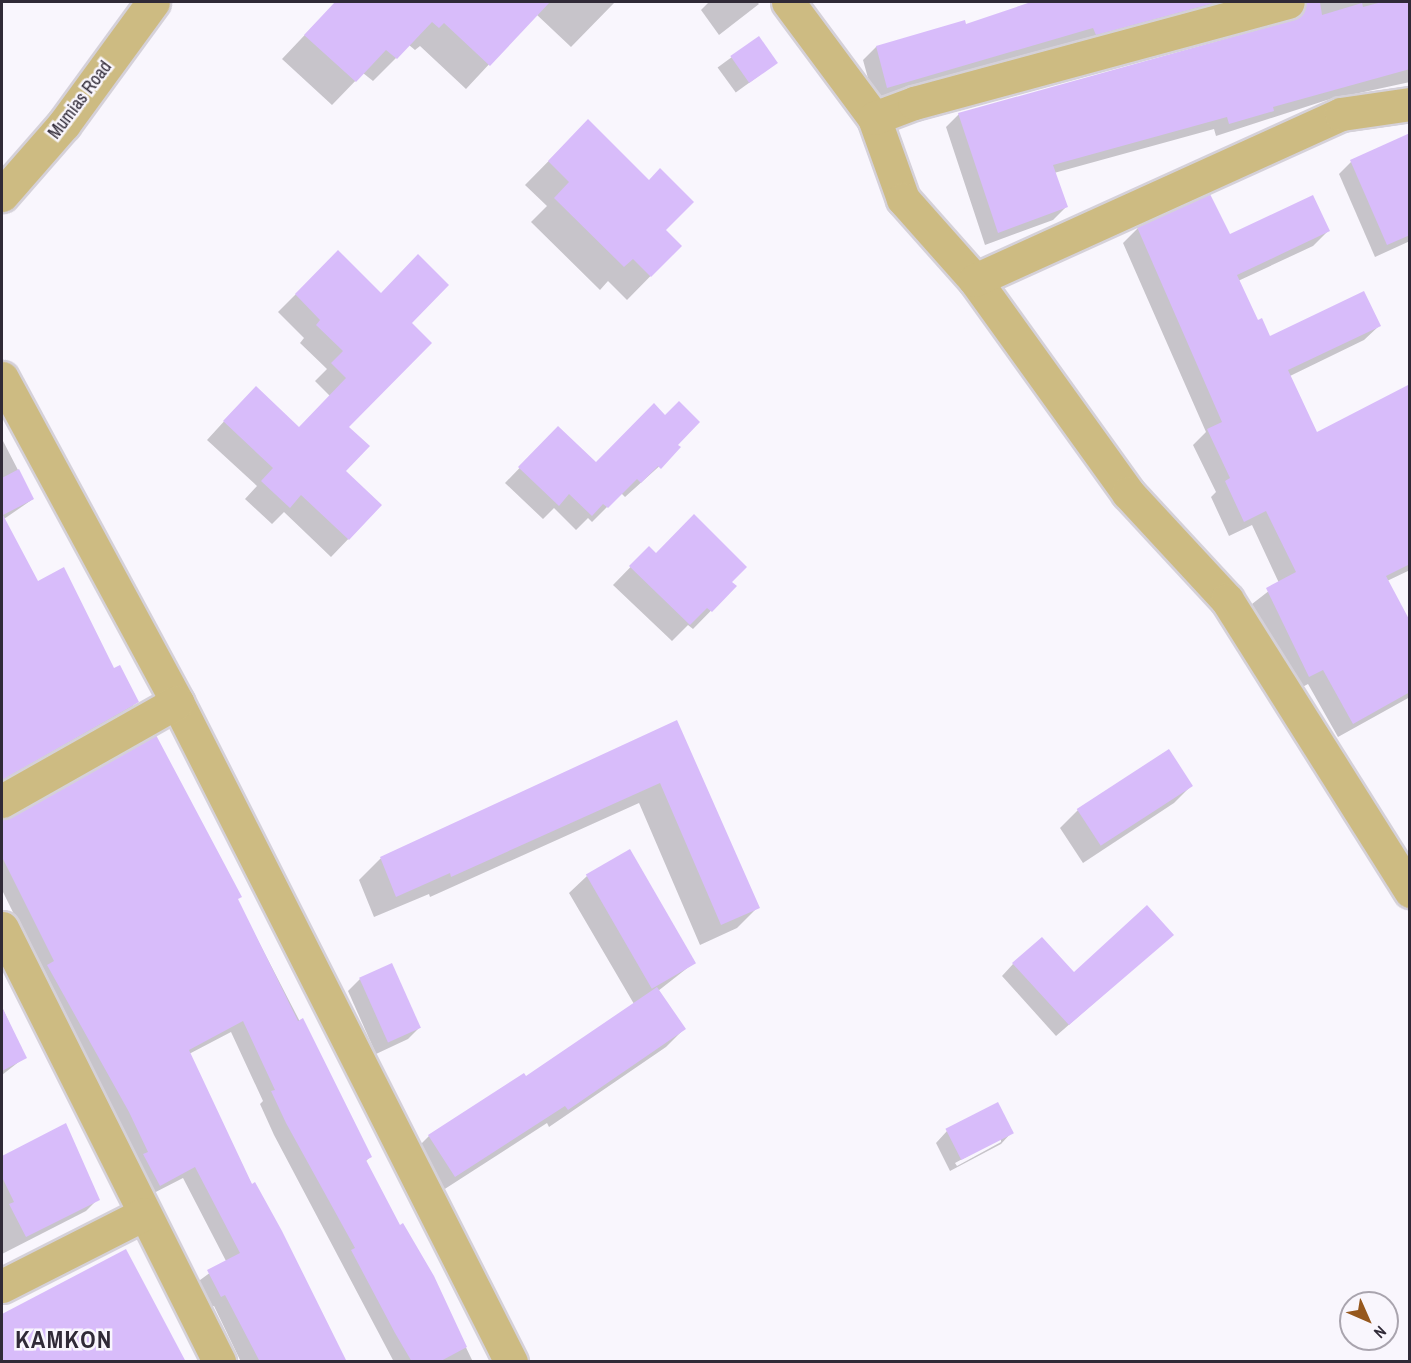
<!DOCTYPE html>
<style>
body{margin:0}
#map{position:relative;width:1411px;height:1363px;overflow:hidden;background:#f9f6fd;font-family:"Archivo Narrow",sans-serif}
div>[style]{position:absolute}
.shadow>*{inset:0;background:#0003;transform-origin:0 0}
.building>*{inset:0;background:#d8bcfa;transform-origin:0 0}
.roads{filter:drop-shadow(2px 0 #d5d1d9) drop-shadow(-2px 0 #d5d1d9) drop-shadow(0 2px #d5d1d9) drop-shadow(0 -2px #d5d1d9)}
.minor>*{height:33px;margin:-16.5px;padding:0 16.5px;transform-origin:16.5px;border-radius:16.5px;background:#cdbb82}
span{translate:-50% -50%;white-space:nowrap;text-align:center;line-height:1.15;-webkit-text-stroke:5px #f9f6fd;paint-order:stroke}
.street-label{font-size:18px;color:#302a37}
.district-label{font-size:24px;color:#302a37;font-weight:700;letter-spacing:1.5px}
.frame{position:absolute;inset:0;border:3px solid #302a37;pointer-events:none}
.north{position:absolute;left:1339px;top:1291px;width:60px;height:60px;box-sizing:border-box;background:#f9f6fd;border:2px solid #a9a4ae;border-radius:50%;rotate:135deg;font-size:16px;font-weight:700;line-height:24px;text-align:center;color:#302a37}
.north::after{content:'';display:block;margin:auto;width:21px;height:27px;background:#96581e;clip-path:polygon(50% 0,100% 100%,50% 72%,0 100%)}
</style>
<div id="map">
<div class="shadow">
<div style="clip-path:polygon(336px 2px,615px 2px,571px 47px,536px 14px,466px 89px,420px 46px,415px 50px,409px 45px,373px 81px,363px 73px,332px 105px,282px 59px)"></div>
<div style="clip-path:polygon(709px 2px,757px 2px,759px 4px,719px 35px,701px 10px)"></div>
<div style="clip-path:polygon(1036px 2px,1037px 6px,1051px 2px,1250px 2px,1082px 47px,1080px 41px,874px 100px,863px 60px,876px 47px,965px 26px)"></div>
<div style="clip-path:polygon(1287px 2px,1410px 2px,1410px 82px,1327px 100px,1216px 136px,1214px 129px,1054px 173px,1066px 207px,1053px 220px,985px 245px,946px 127px,959px 114px,1293px 22px)"></div>
<div style="left:758px;top:38px;width:31px;height:50px;rotate:54deg"></div>
<div style="clip-path:polygon(588px 121px,664px 230px,680px 246px,627px 300px,608px 281px,600px 290px,531px 222px,547px 206px,525px 185px)"></div>
<div style="clip-path:polygon(1410px 135px,1410px 241px,1375px 257px,1339px 174px,1351px 162px)"></div>
<div style="clip-path:polygon(1138px 228px,1229px 236px,1328px 231px,1313px 246px,1238px 281px,1257px 322px,1270px 338px,1379px 326px,1364px 340px,1290px 376px,1317px 434px,1410px 386px,1410px 570px,1387px 581px,1410px 636px,1410px 697px,1338px 737px,1308px 684px,1295px 691px,1252px 604px,1279px 583px,1252px 525px,1229px 536px,1211px 497px,1216px 492px,1193px 445px,1206px 432px,1123px 243px)"></div>
<div style="clip-path:polygon(338px 252px,410px 323px,347px 427px,344px 471px,380px 506px,331px 557px,284px 512px,272px 524px,245px 499px,257px 486px,207px 440px,238px 406px,299px 429px,330px 396px,315px 381px,327px 369px,300px 343px,304px 338px,278px 312px)"></div>
<div style="clip-path:polygon(558px 428px,596px 464px,676px 445px,664px 462px,625px 497px,621px 493px,592px 522px,588px 518px,576px 530px,554px 508px,543px 519px,505px 483px)"></div>
<div style="clip-path:polygon(2px 439px,33px 499px,4px 519px,37px 583px,137px 702px,125px 713px,2px 783px)"></div>
<div style="clip-path:polygon(649px 548px,656px 555px,735px 586px,693px 629px,688px 625px,672px 641px,613px 585px)"></div>
<div style="clip-path:polygon(676px 722px,758px 907px,737px 928px,700px 945px,639px 803px,430px 897px,429px 894px,374px 917px,359px 880px,380px 859px)"></div>
<div style="clip-path:polygon(1169px 751px,1191px 786px,1174px 803px,1083px 863px,1060px 828px,1078px 810px)"></div>
<div style="clip-path:polygon(2px 819px,12px 819px,237px 900px,370px 1157px,365px 1162px,399px 1227px,432px 1277px,473px 1362px,394px 1362px,274px 1135px,260px 1104px,263px 1101px,231px 1032px,189px 1054px,337px 1362px,241px 1362px,214px 1306px,209px 1308px,196px 1283px,226px 1261px,183px 1178px,148px 1196px,36px 977px,42px 971px,2px 890px)"></div>
<div style="clip-path:polygon(587px 876px,695px 962px,658px 991px,684px 1029px,666px 1047px,549px 1127px,547px 1123px,437px 1194px,411px 1154px,429px 1136px,526px 1079px,634px 1004px,569px 893px)"></div>
<div style="clip-path:polygon(1172px 935px,1056px 1036px,1002px 976px,1013px 964px,1074px 974px)"></div>
<div style="clip-path:polygon(360px 979px,419px 1028px,408px 1039px,376px 1054px,348px 991px)"></div>
<div style="clip-path:polygon(2px 1007px,25px 1057px,2px 1075px)"></div>
<div style="clip-path:polygon(65px 1125px,98px 1199px,86px 1211px,2px 1254px,2px 1157px)"></div>
<div style="clip-path:polygon(evenodd,947px 1131px,1012px 1132px,1001px 1144px,950px 1171px,936px 1143px,947px 1131px,1001px 1138px,1001px 1142px,957px 1166px,955px 1163px,1001px 1138px)"></div>
<div style="clip-path:polygon(125px 1251px,184px 1362px,2px 1362px,2px 1315px)"></div>
</div>
<div class="building">
<div style="clip-path:polygon(335px 2px,550px 2px,490px 66px,444px 23px,439px 28px,432px 22px,397px 59px,386px 50px,356px 82px,304px 35px)"></div>
<div style="clip-path:polygon(1031px 2px,1218px 2px,1096px 35px,1093px 28px,887px 88px,876px 46px,965px 20px,966px 24px)"></div>
<div style="clip-path:polygon(1306px 2px,1320px 2px,1322px 15px,1362px 3px,1363px 7px,1382px 2px,1410px 2px,1410px 69px,1273px 107px,1274px 111px,1229px 124px,1227px 117px,1053px 165px,1068px 207px,998px 233px,958px 113px,1293px 20px,1302px 15px)"></div>
<div style="left:759px;top:36px;width:33px;height:35px;rotate:55deg"></div>
<div style="clip-path:polygon(588px 119px,649px 180px,660px 168px,694px 202px,666px 230px,682px 246px,651px 277px,633px 259px,624px 267px,554px 198px,569px 182px,548px 161px)"></div>
<div style="clip-path:polygon(1410px 133px,1410px 235px,1387px 245px,1350px 160px)"></div>
<div style="clip-path:polygon(1210px 194px,1230px 234px,1313px 195px,1330px 231px,1237px 275px,1258px 320px,1262px 318px,1270px 336px,1364px 291px,1381px 326px,1288px 370px,1317px 432px,1410px 384px,1410px 564px,1386px 576px,1410px 621px,1410px 692px,1353px 724px,1323px 670px,1309px 677px,1266px 588px,1296px 572px,1266px 511px,1244px 522px,1225px 481px,1230px 478px,1207px 429px,1222px 422px,1137px 227px)"></div>
<div style="clip-path:polygon(338px 250px,381px 293px,418px 254px,449px 285px,412px 323px,432px 343px,349px 427px,370px 446px,346px 471px,382px 505px,349px 540px,301px 495px,290px 508px,261px 481px,273px 468px,223px 421px,256px 386px,299px 427px,346px 378px,331px 363px,343px 351px,316px 325px,320px 320px,295px 294px)"></div>
<div style="clip-path:polygon(679px 401px,700px 422px,678px 445px,681px 447px,661px 469px,658px 466px,641px 483px,637px 479px,608px 508px,603px 504px,592px 516px,569px 494px,559px 506px,518px 467px,558px 426px,596px 462px,654px 403px,665px 415px)"></div>
<div style="clip-path:polygon(19px 469px,34px 499px,3px 515px,38px 581px,64px 567px,114px 668px,120px 665px,139px 702px,2px 780px,2px 478px)"></div>
<div style="clip-path:polygon(694px 514px,747px 567px,732px 582px,737px 586px,712px 612px,707px 608px,690px 625px,629px 566px,649px 546px,656px 553px)"></div>
<div style="clip-path:polygon(677px 720px,760px 908px,721px 925px,660px 783px,451px 877px,450px 873px,396px 897px,380px 857px)"></div>
<div style="clip-path:polygon(156px 735px,242px 897px,238px 899px,298px 1021px,303px 1018px,372px 1157px,366px 1160px,400px 1225px,403px 1223px,434px 1276px,467px 1347px,439px 1362px,412px 1362px,395px 1333px,351px 1250px,355px 1248px,286px 1123px,271px 1091px,275px 1090px,243px 1021px,189px 1050px,252px 1184px,255px 1182px,282px 1231px,347px 1362px,260px 1362px,225px 1295px,221px 1297px,207px 1270px,240px 1253px,195px 1167px,160px 1186px,143px 1154px,148px 1152px,129px 1112px,47px 965px,54px 961px,2px 857px,2px 820px)"></div>
<div style="left:1169px;top:749px;width:44px;height:110px;rotate:57deg"></div>
<div style="left:630px;top:849px;width:132px;height:51px;rotate:60deg"></div>
<div style="clip-path:polygon(1147px 905px,1174px 935px,1069px 1025px,1012px 963px,1042px 937px,1074px 972px)"></div>
<div style="left:392px;top:963px;width:71px;height:36px;rotate:66deg"></div>
<div style="clip-path:polygon(657px 987px,686px 1029px,568px 1110px,565px 1106px,455px 1177px,428px 1135px,524px 1073px,526px 1076px)"></div>
<div style="clip-path:polygon(2px 1007px,27px 1058px,2px 1071px)"></div>
<div style="left:998px;top:1102px;width:35px;height:59px;rotate:63deg"></div>
<div style="clip-path:polygon(66px 1123px,100px 1200px,26px 1237px,9px 1204px,14px 1202px,2px 1177px,2px 1156px)"></div>
<div style="clip-path:polygon(126px 1249px,186px 1362px,2px 1362px,2px 1314px)"></div>
</div>
<div class="roads">
<div class="minor">
<div style="left:788px;top:2px;width:144px;rotate:53.4deg"></div>
<div style="left:874px;top:118px;width:86px;rotate:70.3deg"></div>
<div style="left:903px;top:199px;width:108px;rotate:48.4deg"></div>
<div style="left:975px;top:280px;width:262px;rotate:54.3deg"></div>
<div style="left:1128px;top:493px;width:146px;rotate:47.2deg"></div>
<div style="left:1227px;top:600px;width:344px;rotate:57.8deg"></div>
<div style="left:874px;top:118px;width:43px;rotate:-20.6deg"></div>
<div style="left:914px;top:103px;width:387px;rotate:-15.1deg"></div>
<div style="left:2px;top:195px;width:94px;rotate:-48.9deg"></div>
<div style="left:64px;top:124px;width:151px;rotate:-53.9deg"></div>
<div style="left:975px;top:280px;width:402px;rotate:-24.4deg"></div>
<div style="left:1341px;top:114px;width:70px;rotate:-8.2deg"></div>
<div style="left:2px;top:378px;width:368px;rotate:61.6deg"></div>
<div style="left:177px;top:702px;width:740px;rotate:63.16deg"></div>
<div style="left:2px;top:801px;width:201px;rotate:-29.5deg"></div>
<div style="left:2px;top:928px;width:485px;rotate:63.4deg"></div>
<div style="left:2px;top:1286px;width:159px;rotate:-26.9deg"></div>
</div>
</div>
<div class="street-label">
<span style="left:80px;top:100px;rotate:-53deg">Mumias Road</span>
</div>
<div class="district-label">
<span style="left:64px;top:1340px">KAMKON</span>
</div>
<div class="frame"></div>
<div class="north">N</div>
</div>
